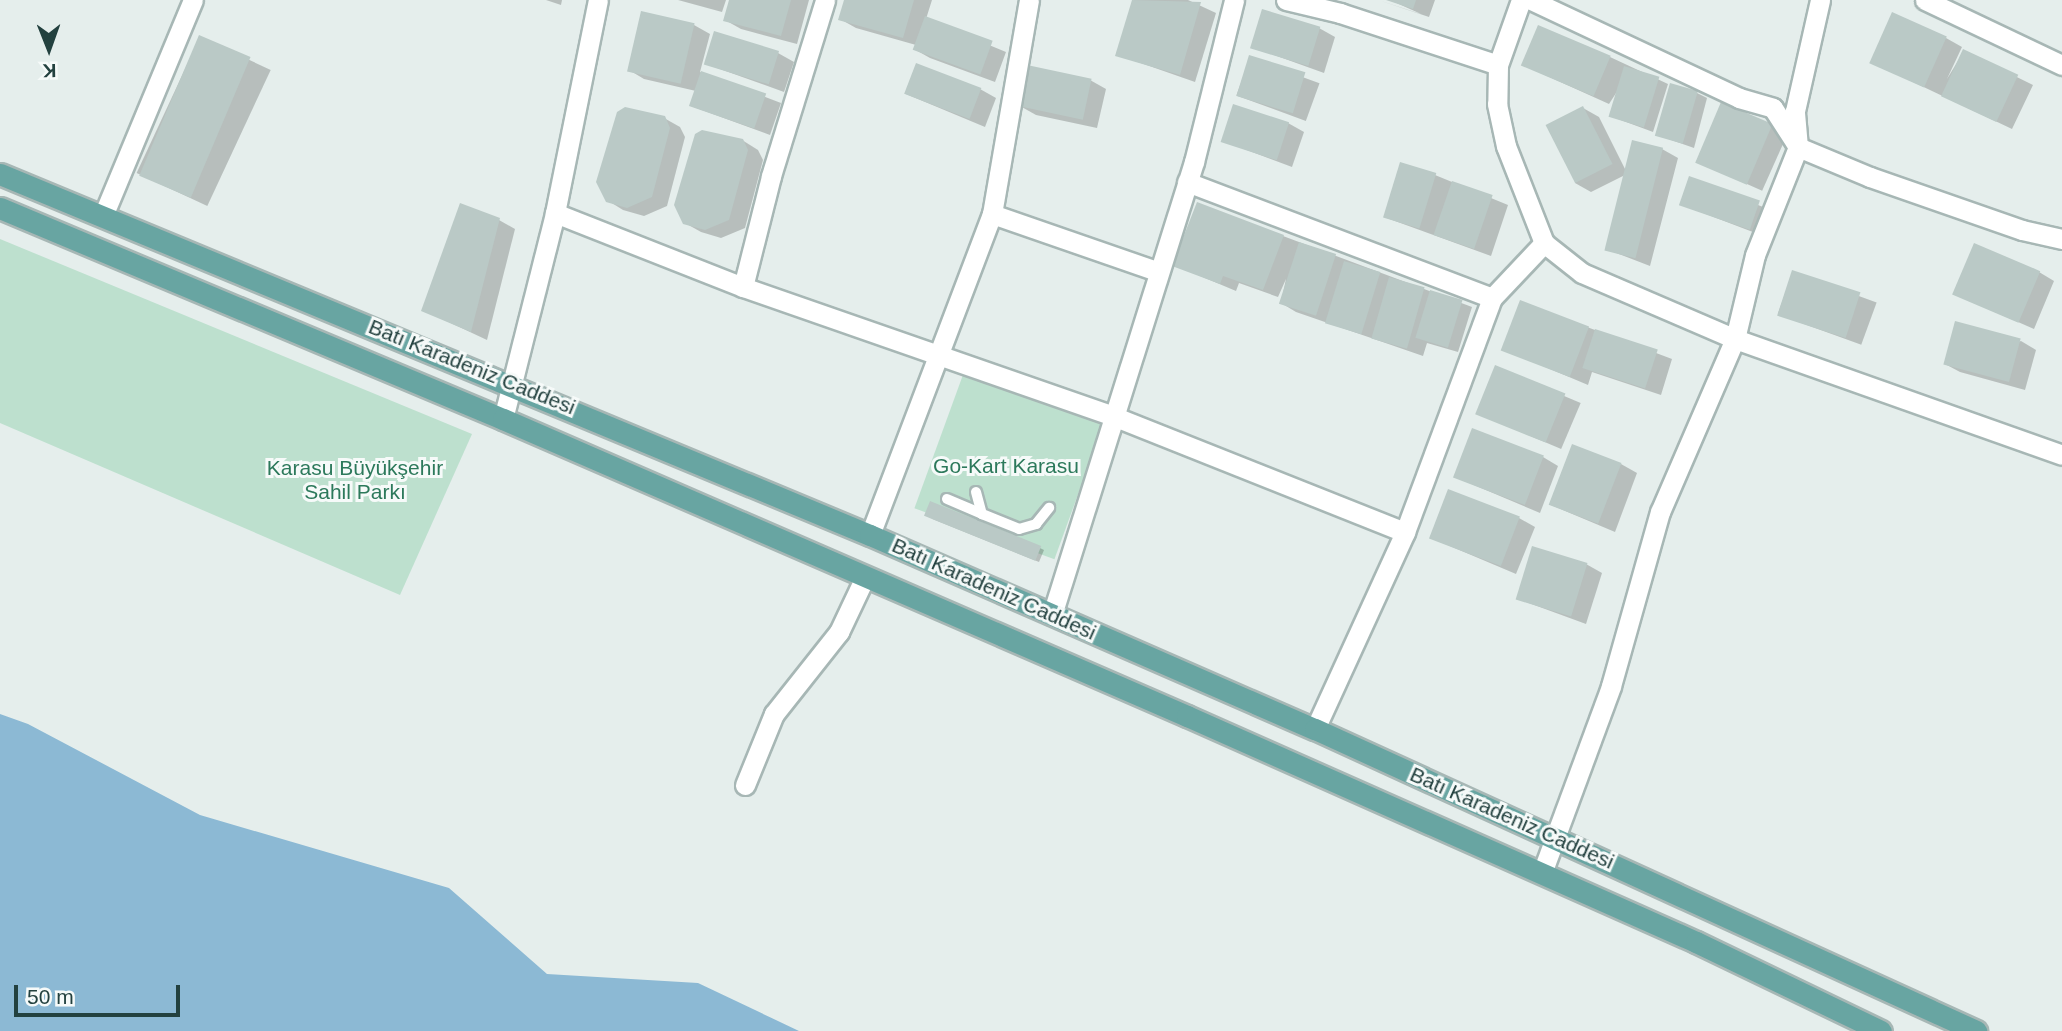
<!DOCTYPE html>
<meta charset="utf-8">
<style>
body{margin:0}
#map{position:relative;width:2062px;height:1031px;overflow:hidden;background:#e5eeec;font-family:Helvetica,sans-serif}
div>[style]{position:absolute}
.green>*{inset:0;background:#bde0ce;transform-origin:0 0}
.water>*{inset:0;background:#8cb9d4}
.shadow>*{inset:0;background:#0003;transform-origin:0 0}
.building>*{inset:0;background:#bac9c6;transform-origin:0 0}
.roads{filter:drop-shadow(2px 0 #a7b7b5) drop-shadow(-2px 0 #a7b7b5) drop-shadow(0 2px #a7b7b5) drop-shadow(0 -2px #a7b7b5)}
.service>*{height:10px;margin:-5px;padding:0 5px;transform-origin:5px;border-radius:5px;background:#fff}
.minor>*{height:19px;margin:-9.5px;padding:0 9.5px;transform-origin:9.5px;border-radius:9.5px;background:#fff}
.primary>*{height:21px;margin:-10.5px;padding:0 10.5px;transform-origin:10.5px;border-radius:10.5px;background:#68a5a2}
span{translate:-50% -50%;white-space:nowrap;text-align:center;line-height:1.15;-webkit-text-stroke:6px #f6faf9;paint-order:stroke}
.street-label{font-size:21px;color:#23413f}
.park-label{font-size:21px;color:#2c795b}
.north{position:absolute;left:14px;top:14px;width:70px;height:70px;-webkit-text-stroke:5px #f6faf9;paint-order:stroke;rotate:179deg;font-size:19px;font-weight:700;line-height:28px;text-align:center;color:#23413f}
.north::after{content:'';display:block;margin:auto;width:24px;height:32px;background:#23413f;clip-path:polygon(50% 0,100% 100%,50% 72%,0 100%)}
.scale{position:absolute;left:14px;top:985px;width:166px;height:32px;box-sizing:border-box;border:4px solid #23413f;border-top:0;padding-left:9px;font-size:21px;line-height:24px;white-space:nowrap;color:#23413f;-webkit-text-stroke:5px #f6faf9;paint-order:stroke}
</style>
<div id="map">
<div class="green">
<div style="clip-path:polygon(0 239px,472px 434px,400px 595px,0 423px)"></div>
<div style="left:964px;top:372px;width:149px;height:145px;rotate:20deg"></div>
</div>
<div class="water">
<div style="clip-path:polygon(0 714px,28px 724px,200px 815px,449px 888px,547px 974px,698px 983px,799px 1031px,0 1031px)"></div>
</div>
<div class="shadow">
<div style="clip-path:polygon(546px 0,562px 0,561px 5px)"></div>
<div style="clip-path:polygon(678px 0,726px 0,722px 12px)"></div>
<div style="clip-path:polygon(731px 0,809px 0,797px 44px,741px 29px,725px 20px)"></div>
<div style="clip-path:polygon(846px 0,932px 0,926px 19px,1006px 52px,995px 82px,930px 58px,914px 49px,916px 45px,856px 28px,840px 19px)"></div>
<div style="clip-path:polygon(1134px 0,1188px 0,1216px 13px,1195px 82px,1118px 55px)"></div>
<div style="clip-path:polygon(1378px 0,1421px 14px,1390px 0,1435px 0,1429px 17px)"></div>
<div style="clip-path:polygon(694px 25px,710px 34px,700px 72px,781px 103px,770px 135px,691px 106px,696px 91px,644px 79px,629px 70px)"></div>
<div style="clip-path:polygon(1319px 28px,1335px 37px,1324px 73px,1252px 47px)"></div>
<div style="left:200px;top:37px;width:78px;height:150px;rotate:25deg"></div>
<div style="clip-path:polygon(1946px 38px,1962px 47px,1947px 79px,1964px 51px,2033px 85px,2012px 129px,1871px 62px)"></div>
<div style="clip-path:polygon(778px 53px,794px 62px,784px 92px,706px 64px)"></div>
<div style="clip-path:polygon(1610px 57px,1668px 84px,1653px 132px,1610px 116px,1618px 90px,1609px 104px,1523px 65px)"></div>
<div style="left:1250px;top:58px;width:74px;height:40px;rotate:20deg"></div>
<div style="clip-path:polygon(1090px 80px,1106px 89px,1097px 128px,1036px 115px,1020px 106px)"></div>
<div style="clip-path:polygon(980px 89px,996px 98px,985px 127px,906px 94px)"></div>
<div style="clip-path:polygon(1697px 93px,1707px 98px,1694px 148px,1657px 135px)"></div>
<div style="left:1722px;top:104px;width:72px;height:63px;rotate:24deg"></div>
<div style="clip-path:polygon(1583px 108px,1599px 117px,1626px 171px,1662px 149px,1678px 158px,1650px 266px,1606px 249px,1625px 175px,1591px 192px,1575px 183px)"></div>
<div style="clip-path:polygon(664px 118px,680px 127px,685px 137px,667px 206px,644px 216px,623px 210px,607px 200px)"></div>
<div style="clip-path:polygon(1288px 123px,1304px 132px,1292px 167px,1223px 141px)"></div>
<div style="clip-path:polygon(742px 140px,758px 150px,763px 160px,745px 228px,721px 238px,701px 232px,685px 223px)"></div>
<div style="clip-path:polygon(1435px 175px,1508px 205px,1491px 256px,1384px 217px)"></div>
<div style="left:1690px;top:179px;width:91px;height:27px;rotate:21deg"></div>
<div style="clip-path:polygon(499px 220px,515px 229px,487px 340px,423px 310px)"></div>
<div style="clip-path:polygon(1283px 236px,1472px 307px,1458px 352px,1427px 343px,1423px 356px,1296px 312px,1281px 303px,1286px 279px,1278px 297px,1239px 283px,1236px 291px,1174px 265px)"></div>
<div style="left:1793px;top:272px;width:89px;height:45px;rotate:20deg"></div>
<div style="clip-path:polygon(2039px 272px,2054px 281px,2034px 329px,1954px 294px)"></div>
<div style="clip-path:polygon(1521px 302px,1672px 359px,1661px 395px,1592px 372px,1588px 385px,1503px 349px)"></div>
<div style="clip-path:polygon(2021px 341px,2036px 350px,2025px 390px,1960px 372px,1945px 364px)"></div>
<div style="left:1496px;top:367px;width:92px;height:50px;rotate:23deg"></div>
<div style="clip-path:polygon(1543px 457px,1558px 466px,1540px 513px,1455px 477px)"></div>
<div style="clip-path:polygon(1621px 464px,1637px 473px,1615px 532px,1551px 505px)"></div>
<div style="clip-path:polygon(930px 518px,1040px 548px,1044px 550px,1039px 562px)"></div>
<div style="clip-path:polygon(1519px 518px,1535px 527px,1516px 574px,1431px 538px)"></div>
<div style="clip-path:polygon(1586px 564px,1602px 573px,1586px 624px,1518px 599px)"></div>
</div>
<div class="building">
<div style="clip-path:polygon(729px 0,791px 0,781px 36px,723px 21px)"></div>
<div style="clip-path:polygon(844px 0,914px 0,903px 38px,838px 20px)"></div>
<div style="clip-path:polygon(1132px 0,1201px 2px,1180px 75px,1115px 56px)"></div>
<div style="clip-path:polygon(1386px 0,1416px 0,1413px 9px)"></div>
<div style="left:1262px;top:9px;width:61px;height:41px;rotate:17deg"></div>
<div style="left:641px;top:11px;width:55px;height:62px;rotate:13deg"></div>
<div style="left:1892px;top:12px;width:60px;height:56px;rotate:24deg"></div>
<div style="left:925px;top:16px;width:72px;height:36px;rotate:20deg"></div>
<div style="left:1538px;top:25px;width:79px;height:44px;rotate:23deg"></div>
<div style="left:714px;top:31px;width:68px;height:35px;rotate:17deg"></div>
<div style="left:199px;top:35px;width:56px;height:153px;rotate:23deg"></div>
<div style="left:1963px;top:49px;width:61px;height:52px;rotate:25deg"></div>
<div style="left:1249px;top:55px;width:59px;height:43px;rotate:17deg"></div>
<div style="left:916px;top:63px;width:70px;height:33px;rotate:21deg"></div>
<div style="left:1027px;top:65px;width:66px;height:42px;rotate:12deg"></div>
<div style="left:1624px;top:66px;width:37px;height:53px;rotate:17deg"></div>
<div style="left:701px;top:71px;width:69px;height:37px;rotate:19deg"></div>
<div style="left:1670px;top:83px;width:29px;height:55px;rotate:16deg"></div>
<div style="left:1721px;top:102px;width:56px;height:66px;rotate:23deg"></div>
<div style="left:1233px;top:104px;width:59px;height:40px;rotate:18deg"></div>
<div style="left:1583px;top:106px;width:65px;height:42px;rotate:63deg"></div>
<div style="clip-path:polygon(625px 107px,665px 116px,670px 128px,652px 197px,627px 208px,606px 202px,596px 182px,617px 112px)"></div>
<div style="clip-path:polygon(702px 130px,743px 139px,748px 150px,729px 220px,705px 230px,683px 224px,674px 205px,695px 134px)"></div>
<div style="left:1632px;top:140px;width:32px;height:114px;rotate:14deg"></div>
<div style="left:1400px;top:162px;width:38px;height:58px;rotate:17deg"></div>
<div style="left:1689px;top:176px;width:75px;height:31px;rotate:19deg"></div>
<div style="left:1452px;top:181px;width:43px;height:57px;rotate:19deg"></div>
<div style="clip-path:polygon(1197px 202px,1284px 235px,1263px 290px,1223px 276px,1220px 284px,1172px 266px)"></div>
<div style="clip-path:polygon(460px 203px,500px 218px,471px 332px,421px 311px)"></div>
<div style="left:1299px;top:242px;width:39px;height:65px;rotate:18deg"></div>
<div style="left:1974px;top:243px;width:72px;height:56px;rotate:23deg"></div>
<div style="left:1344px;top:261px;width:38px;height:65px;rotate:17deg"></div>
<div style="left:1792px;top:270px;width:72px;height:48px;rotate:18deg"></div>
<div style="left:1389px;top:277px;width:37px;height:64px;rotate:16deg"></div>
<div style="left:1430px;top:290px;width:34px;height:50px;rotate:17deg"></div>
<div style="left:1520px;top:300px;width:74px;height:54px;rotate:21deg"></div>
<div style="left:1955px;top:321px;width:68px;height:45px;rotate:15deg"></div>
<div style="left:1595px;top:329px;width:66px;height:41px;rotate:18deg"></div>
<div style="left:1495px;top:365px;width:76px;height:53px;rotate:22deg"></div>
<div style="left:1472px;top:428px;width:77px;height:53px;rotate:21deg"></div>
<div style="left:1572px;top:444px;width:53px;height:65px;rotate:21deg"></div>
<div style="left:1448px;top:489px;width:77px;height:53px;rotate:21deg"></div>
<div style="left:930px;top:501px;width:120px;height:16px;rotate:22deg"></div>
<div style="left:1532px;top:546px;width:58px;height:56px;rotate:17deg"></div>
</div>
<div class="roads">
<div class="service">
<div style="left:976px;top:492px;width:23px;rotate:75deg"></div>
<div style="left:982px;top:514px;width:40px;rotate:22deg"></div>
<div style="left:1019px;top:529px;width:18px;rotate:-16deg"></div>
<div style="left:1036px;top:524px;width:21px;rotate:-51deg"></div>
<div style="left:947px;top:499px;width:38px;rotate:23deg"></div>
</div>
<div class="minor">
<div style="left:1286px;top:0;width:56px;rotate:13.5deg"></div>
<div style="left:1340px;top:13px;width:166px;rotate:18.2deg"></div>
<div style="left:1521px;top:0;width:69px;rotate:109.5deg"></div>
<div style="left:1498px;top:65px;width:39px;rotate:91deg"></div>
<div style="left:1497px;top:104px;width:43px;rotate:77.9deg"></div>
<div style="left:1506px;top:146px;width:104px;rotate:68.6deg"></div>
<div style="left:1544px;top:243px;width:48px;rotate:38.3deg"></div>
<div style="left:1582px;top:273px;width:167px;rotate:23.3deg"></div>
<div style="left:1735px;top:339px;width:347px;rotate:19.5deg"></div>
<div style="left:1531px;top:0;width:230px;rotate:25.2deg"></div>
<div style="left:1739px;top:98px;width:35px;rotate:16deg"></div>
<div style="left:1773px;top:108px;width:46px;rotate:57.3deg"></div>
<div style="left:1798px;top:147px;width:78px;rotate:22.6deg"></div>
<div style="left:1870px;top:177px;width:161px;rotate:19.2deg"></div>
<div style="left:2022px;top:230px;width:41px;rotate:12.7deg"></div>
<div style="left:1925px;top:0;width:152px;rotate:25.4deg"></div>
<div style="left:1187px;top:182px;width:326px;rotate:20.8deg"></div>
<div style="left:555px;top:213px;width:202px;rotate:21.5deg"></div>
<div style="left:743px;top:287px;width:392px;rotate:19.2deg"></div>
<div style="left:1113px;top:416px;width:314px;rotate:21.7deg"></div>
<div style="left:992px;top:214px;width:217px;rotate:-80.2deg"></div>
<div style="left:103px;top:216px;width:234px;rotate:-67.4deg"></div>
<div style="left:743px;top:287px;width:114px;rotate:-75.8deg"></div>
<div style="left:771px;top:176px;width:184px;rotate:-72.9deg"></div>
<div style="left:503px;top:419px;width:212px;rotate:-75.8deg"></div>
<div style="left:555px;top:213px;width:217px;rotate:-78.6deg"></div>
<div style="left:870px;top:535px;width:343px;rotate:-69.2deg"></div>
<div style="left:992px;top:214px;width:175px;rotate:19.1deg"></div>
<div style="left:1052px;top:615px;width:475px;rotate:-72.6deg"></div>
<div style="left:1194px;top:162px;width:167px;rotate:-76.1deg"></div>
<div style="left:1315px;top:729px;width:217px;rotate:-65.4deg"></div>
<div style="left:1405px;top:532px;width:250px;rotate:-69.6deg"></div>
<div style="left:1492px;top:298px;width:76px;rotate:-46.6deg"></div>
<div style="left:745px;top:785px;width:77px;rotate:-67.8deg"></div>
<div style="left:774px;top:714px;width:105px;rotate:-51.6deg"></div>
<div style="left:839px;top:632px;width:59px;rotate:-64.7deg"></div>
<div style="left:1542px;top:873px;width:199px;rotate:-69.7deg"></div>
<div style="left:1611px;top:686px;width:181px;rotate:-74.3deg"></div>
<div style="left:1660px;top:512px;width:189px;rotate:-66.6deg"></div>
<div style="left:1735px;top:339px;width:86px;rotate:-76.6deg"></div>
<div style="left:1755px;top:255px;width:116px;rotate:-68.3deg"></div>
<div style="left:1798px;top:147px;width:36px;rotate:-95deg"></div>
<div style="left:1795px;top:111px;width:114px;rotate:-77.3deg"></div>
</div>
<div class="primary">
<div style="left:0;top:174px;width:942px;rotate:22.54deg"></div>
<div style="left:870px;top:535px;width:485px;rotate:23.6deg"></div>
<div style="left:1315px;top:729px;width:727px;rotate:24.55deg"></div>
<div style="left:0;top:208px;width:545px;rotate:22.76deg"></div>
<div style="left:503px;top:419px;width:746px;rotate:23.47deg"></div>
<div style="left:1187px;top:716px;width:557px;rotate:23.94deg"></div>
<div style="left:1696px;top:942px;width:205px;rotate:25.7deg"></div>
</div>
</div>
<div class="street-label">
<span style="left:472px;top:367px;rotate:22deg">Batı Karadeniz Caddesi</span>
<span style="left:994px;top:589px;rotate:24deg">Batı Karadeniz Caddesi</span>
<span style="left:1512px;top:818px;rotate:24deg">Batı Karadeniz Caddesi</span>
</div>
<div class="park-label">
<span style="left:1006px;top:466px">Go-Kart Karasu</span>
<span style="left:355px;top:480px">Karasu Büyükşehir<br>Sahil Parkı</span>
</div>
<div class="north">K</div>
<div class="scale">50 m</div>
</div>
